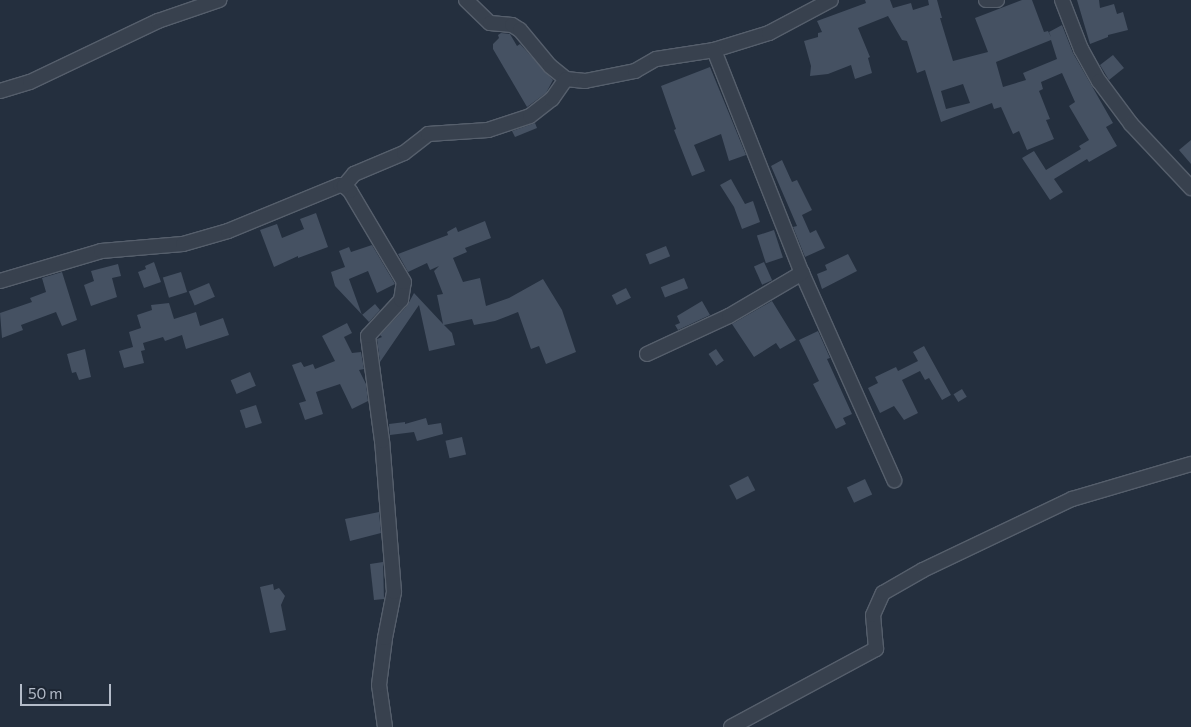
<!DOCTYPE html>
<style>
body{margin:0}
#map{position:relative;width:1191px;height:727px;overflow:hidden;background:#242f3e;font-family:Commissioner,sans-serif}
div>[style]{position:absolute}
.building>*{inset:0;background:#455162;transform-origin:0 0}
.roads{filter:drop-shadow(1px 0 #565f6c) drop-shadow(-1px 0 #565f6c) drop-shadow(0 1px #565f6c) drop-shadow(0 -1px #565f6c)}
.minor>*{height:14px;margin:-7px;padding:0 7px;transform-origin:7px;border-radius:7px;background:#38414e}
span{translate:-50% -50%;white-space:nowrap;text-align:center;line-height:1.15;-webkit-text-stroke:4.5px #1d2633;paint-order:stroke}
.scale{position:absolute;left:20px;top:684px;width:91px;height:22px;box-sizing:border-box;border:2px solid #b4bcc9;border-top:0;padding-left:6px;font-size:15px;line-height:18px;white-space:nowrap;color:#b4bcc9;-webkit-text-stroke:4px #1d2633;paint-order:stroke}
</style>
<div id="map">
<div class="building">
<div style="clip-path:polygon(evenodd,865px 0,890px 0,893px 8px,911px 3px,913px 10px,929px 5px,928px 0,937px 0,942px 18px,940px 18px,953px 61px,988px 52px,975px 18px,1022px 0,1032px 0,1044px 32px,1048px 31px,1051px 37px,1049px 32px,1062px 25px,1073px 53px,1113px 123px,1106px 127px,1117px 146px,1089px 162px,1087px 159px,1054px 179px,1063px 192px,1050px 200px,1022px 158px,1034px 151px,1046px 170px,1081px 149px,1079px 146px,1089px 140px,1069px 106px,1075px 102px,1062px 73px,1041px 82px,1043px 89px,1039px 91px,1050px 119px,1046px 120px,1054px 139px,1027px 150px,1019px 131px,1013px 134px,1001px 107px,994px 109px,992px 103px,941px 122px,925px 70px,917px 73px,907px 41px,902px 40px,888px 16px,858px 28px,870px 57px,868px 58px,872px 73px,855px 79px,851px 65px,828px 74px,810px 76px,811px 66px,804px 41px,818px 37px,818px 33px,822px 32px,817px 21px,866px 3px,865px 0,1051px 40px,1057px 59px,1023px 73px,1026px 80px,1003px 87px,996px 62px,1051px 40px,865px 0,963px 84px,970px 103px,946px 109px,941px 91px,963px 84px)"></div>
<div style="clip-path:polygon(1077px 0,1099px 0,1100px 8px,1114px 4px,1117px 14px,1123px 12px,1128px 30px,1108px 35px,1108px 37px,1090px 44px)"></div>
<div style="clip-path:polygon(501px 33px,510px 34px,517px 46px,520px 44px,553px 80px,546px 93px,527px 107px,493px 49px,493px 44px,499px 38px,498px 35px)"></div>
<div style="clip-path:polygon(1113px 55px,1124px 68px,1109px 80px,1100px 65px)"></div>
<div style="clip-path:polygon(710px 67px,746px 155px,729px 161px,721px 134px,694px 145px,705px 171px,692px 176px,674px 130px,676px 129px,661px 86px)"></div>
<div style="clip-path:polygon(535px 123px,537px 128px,515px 137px,512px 131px)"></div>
<div style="clip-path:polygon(1191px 140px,1191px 164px,1179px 150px)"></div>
<div style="clip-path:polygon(782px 160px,792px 182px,797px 180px,812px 210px,802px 215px,810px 233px,816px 230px,825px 248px,805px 257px,793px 227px,797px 226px,771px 166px)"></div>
<div style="clip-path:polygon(731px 179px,745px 204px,753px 201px,760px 222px,742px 229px,734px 207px,720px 185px)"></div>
<div style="clip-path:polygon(316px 213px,328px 247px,298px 258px,298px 256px,274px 267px,260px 230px,277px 224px,282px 238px,304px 229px,300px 219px)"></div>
<div style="clip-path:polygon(485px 221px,491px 238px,465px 248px,467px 252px,453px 258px,463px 282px,480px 278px,486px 306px,509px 298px,543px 279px,562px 310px,576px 352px,546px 364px,539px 346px,531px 349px,518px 312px,495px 321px,474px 325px,472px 319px,444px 325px,452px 333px,455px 345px,429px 351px,419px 305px,380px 362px,377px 339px,382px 337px,380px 335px,407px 306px,414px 293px,443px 324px,437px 295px,443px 294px,434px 271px,439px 266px,430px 270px,427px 263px,408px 272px,398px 254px,448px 235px,447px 232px,456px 227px,458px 232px)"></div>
<div style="left:774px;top:230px;width:29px;height:18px;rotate:72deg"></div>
<div style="clip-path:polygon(372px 245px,395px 284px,377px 293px,368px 271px,349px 279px,362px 315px,375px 304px,380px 310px,369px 322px,335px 286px,331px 272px,345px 267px,339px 251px,349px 247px,351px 252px)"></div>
<div style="left:666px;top:246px;width:11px;height:22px;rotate:68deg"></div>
<div style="clip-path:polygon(848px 254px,857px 271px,822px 289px,817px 274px,827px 270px,825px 265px)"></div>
<div style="clip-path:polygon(154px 262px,161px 282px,144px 288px,138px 272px,146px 269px,145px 266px)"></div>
<div style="left:764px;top:262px;width:20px;height:11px;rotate:66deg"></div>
<div style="clip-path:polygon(118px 264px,121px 276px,112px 278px,117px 297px,91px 306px,84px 285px,94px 281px,91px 271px)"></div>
<div style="clip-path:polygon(62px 272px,77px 320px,62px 326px,56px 312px,21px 325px,23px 330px,2px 338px,0 313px,32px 302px,30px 298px,46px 292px,42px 278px)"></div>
<div style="left:181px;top:272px;width:21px;height:19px;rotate:73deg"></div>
<div style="left:684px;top:278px;width:11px;height:25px;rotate:68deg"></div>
<div style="left:209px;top:283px;width:15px;height:22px;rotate:67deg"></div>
<div style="left:626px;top:288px;width:11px;height:16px;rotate:63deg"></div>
<div style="clip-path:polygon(702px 301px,710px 315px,678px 330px,675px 325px,680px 323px,677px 316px)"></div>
<div style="clip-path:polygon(772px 301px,796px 340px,780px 349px,776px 343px,754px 357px,732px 324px)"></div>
<div style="clip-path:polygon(169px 303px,174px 319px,196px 312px,200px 326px,223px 318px,229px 335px,186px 349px,182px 335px,165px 341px,163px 337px,143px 343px,145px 350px,141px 351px,144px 363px,124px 368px,119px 351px,133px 347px,129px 332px,141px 328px,137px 315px,152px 310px,151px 305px)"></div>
<div style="clip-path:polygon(347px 323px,352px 333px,344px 337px,352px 353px,361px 352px,364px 369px,359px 370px,366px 384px,368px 401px,352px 409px,340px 384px,316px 392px,323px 414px,305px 420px,299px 403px,306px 401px,292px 365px,301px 362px,304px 367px,313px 364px,315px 369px,335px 361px,322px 336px)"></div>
<div style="clip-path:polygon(818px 331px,830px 358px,827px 359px,852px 414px,843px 418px,846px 424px,836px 429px,813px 384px,819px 381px,799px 340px)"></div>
<div style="clip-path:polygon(924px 346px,951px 395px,942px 400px,929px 378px,925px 380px,920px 371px,902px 380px,918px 413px,904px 420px,894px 406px,880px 413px,868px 388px,878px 383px,875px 377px,896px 367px,898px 371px,918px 361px,913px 352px)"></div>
<div style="clip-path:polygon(85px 349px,91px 377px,79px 380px,76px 372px,72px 373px,67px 354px)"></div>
<div style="left:716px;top:349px;width:14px;height:9px;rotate:56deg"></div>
<div style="left:250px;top:372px;width:15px;height:21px;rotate:67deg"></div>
<div style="left:962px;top:389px;width:9px;height:10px;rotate:58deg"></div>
<div style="left:256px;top:405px;width:19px;height:17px;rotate:72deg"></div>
<div style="clip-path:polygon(426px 418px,428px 425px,441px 423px,443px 434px,417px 441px,414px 432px,390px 435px,389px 424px,405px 422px,405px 424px)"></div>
<div style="left:462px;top:437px;width:18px;height:17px;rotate:77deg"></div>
<div style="left:748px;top:476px;width:16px;height:21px;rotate:63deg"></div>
<div style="left:865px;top:479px;width:17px;height:20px;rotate:65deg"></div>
<div style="clip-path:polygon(379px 512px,381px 533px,350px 541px,345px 519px)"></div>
<div style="clip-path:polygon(383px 562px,384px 599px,374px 600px,370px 564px)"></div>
<div style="clip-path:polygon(273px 584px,274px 590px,279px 588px,285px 596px,281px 605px,286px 630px,270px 633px,260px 587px)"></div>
</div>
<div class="roads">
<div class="minor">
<div style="left:466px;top:0;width:33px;rotate:44deg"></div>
<div style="left:490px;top:23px;width:22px;rotate:5deg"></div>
<div style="left:512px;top:25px;width:9px;rotate:32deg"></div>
<div style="left:520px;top:30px;width:47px;rotate:50.2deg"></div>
<div style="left:550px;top:66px;width:21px;rotate:39deg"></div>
<div style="left:566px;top:79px;width:19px;rotate:6deg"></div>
<div style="left:585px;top:81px;width:51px;rotate:-11.3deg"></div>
<div style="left:635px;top:71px;width:24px;rotate:-30deg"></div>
<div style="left:656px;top:59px;width:59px;rotate:-8.8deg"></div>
<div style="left:714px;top:50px;width:58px;rotate:-17.2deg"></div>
<div style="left:769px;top:33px;width:70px;rotate:-28deg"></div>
<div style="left:986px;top:0;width:11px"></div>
<div style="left:1062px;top:0;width:53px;rotate:68.8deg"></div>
<div style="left:1081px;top:49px;width:37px;rotate:61deg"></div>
<div style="left:1099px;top:81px;width:54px;rotate:53.3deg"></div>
<div style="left:1131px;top:124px;width:88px;rotate:46.8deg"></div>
<div style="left:714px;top:50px;width:240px;rotate:68.5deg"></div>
<div style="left:802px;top:273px;width:227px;rotate:66deg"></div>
<div style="left:0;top:91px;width:31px;rotate:-17deg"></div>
<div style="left:30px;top:82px;width:142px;rotate:-25.5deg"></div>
<div style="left:158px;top:21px;width:65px;rotate:-19deg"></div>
<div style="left:0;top:281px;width:105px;rotate:-16.5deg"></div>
<div style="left:101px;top:251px;width:82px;rotate:-4.9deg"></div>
<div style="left:183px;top:244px;width:47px;rotate:-16.1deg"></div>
<div style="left:228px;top:231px;width:121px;rotate:-22.3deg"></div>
<div style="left:340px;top:185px;width:4px;rotate:14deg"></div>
<div style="left:647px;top:354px;width:90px;rotate:-24.9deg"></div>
<div style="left:729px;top:316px;width:85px;rotate:-30.5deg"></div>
<div style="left:385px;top:727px;width:42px;rotate:-98.1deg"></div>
<div style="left:379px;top:685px;width:47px;rotate:-82.7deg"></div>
<div style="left:385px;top:638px;width:47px;rotate:-78.9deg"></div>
<div style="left:394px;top:592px;width:151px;rotate:-94.5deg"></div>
<div style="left:382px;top:441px;width:106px;rotate:-97.6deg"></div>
<div style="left:368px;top:336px;width:49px;rotate:-47.5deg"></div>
<div style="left:401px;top:300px;width:18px;rotate:-81deg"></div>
<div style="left:404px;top:282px;width:106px;rotate:-120.7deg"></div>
<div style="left:350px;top:191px;width:8px;rotate:-140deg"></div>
<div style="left:344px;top:186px;width:16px;rotate:-50deg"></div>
<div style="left:354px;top:174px;width:54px;rotate:-22.8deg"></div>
<div style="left:404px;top:153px;width:31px;rotate:-38deg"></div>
<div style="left:428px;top:134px;width:60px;rotate:-3.8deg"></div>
<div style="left:488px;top:130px;width:44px;rotate:-18.4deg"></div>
<div style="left:530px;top:116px;width:28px;rotate:-38deg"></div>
<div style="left:552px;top:99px;width:24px;rotate:-55deg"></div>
<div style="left:731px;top:727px;width:165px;rotate:-28.3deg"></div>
<div style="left:876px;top:649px;width:34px;rotate:-95deg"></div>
<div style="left:873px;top:615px;width:24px;rotate:-66deg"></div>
<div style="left:883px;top:593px;width:46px;rotate:-29.9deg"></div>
<div style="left:923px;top:570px;width:165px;rotate:-25.5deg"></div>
<div style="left:1072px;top:499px;width:124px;rotate:-16.4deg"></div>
</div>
</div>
<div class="scale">50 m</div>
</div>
